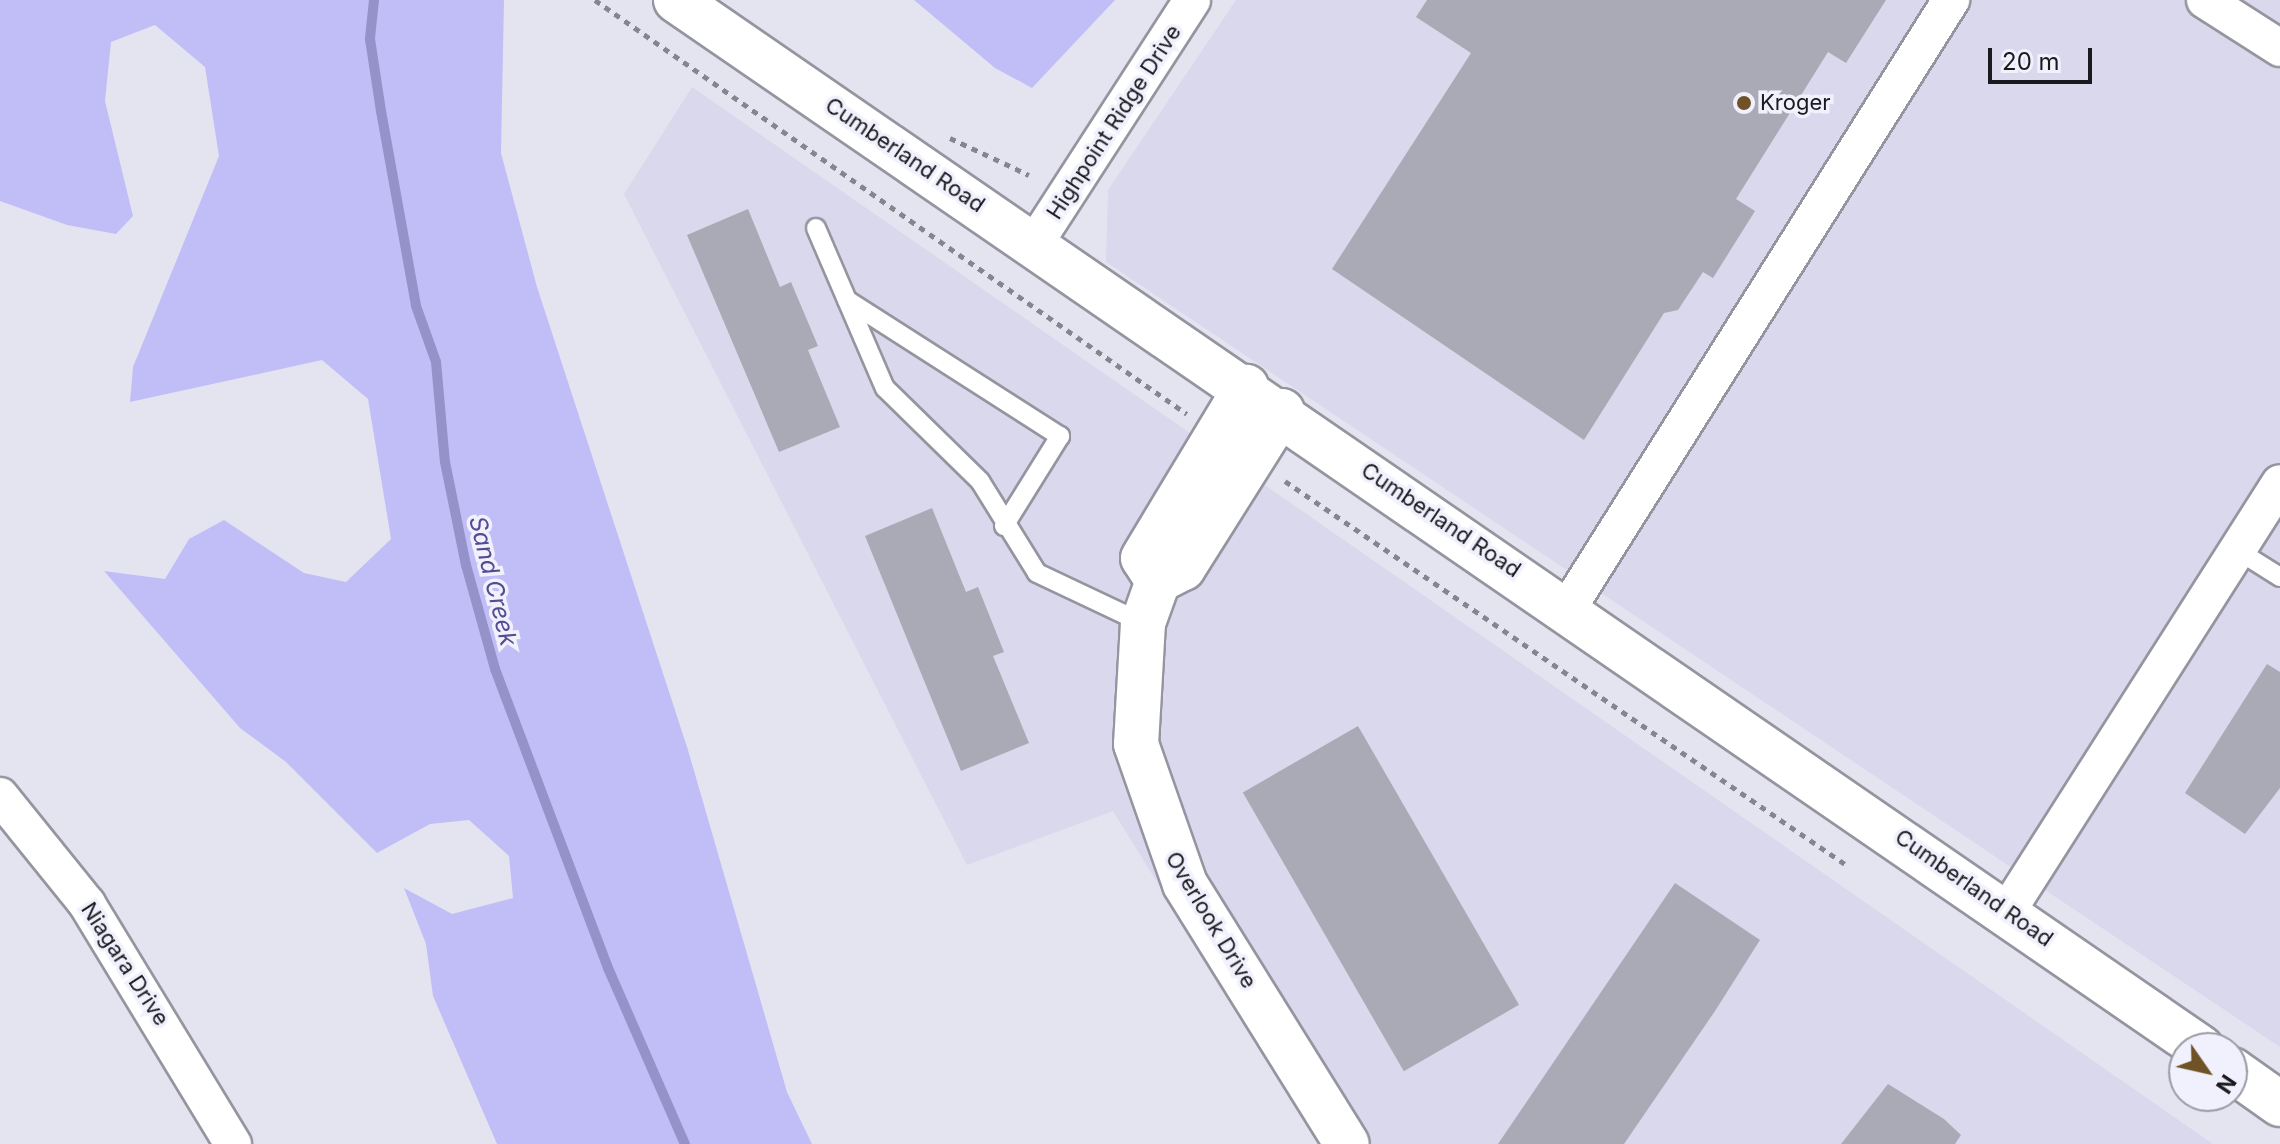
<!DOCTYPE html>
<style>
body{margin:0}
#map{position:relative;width:2280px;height:1144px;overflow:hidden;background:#e4e4f1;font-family:Inter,sans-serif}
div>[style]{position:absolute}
.built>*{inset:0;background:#d9d8ec}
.green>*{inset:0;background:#c1bef7}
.stream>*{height:10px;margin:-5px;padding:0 5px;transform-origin:5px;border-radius:5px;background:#9592ca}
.building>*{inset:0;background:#aaaab6;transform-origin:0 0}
.path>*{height:5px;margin-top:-2.5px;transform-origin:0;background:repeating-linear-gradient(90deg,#85858f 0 6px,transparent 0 12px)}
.roads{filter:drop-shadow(2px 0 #9595a0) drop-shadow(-2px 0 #9595a0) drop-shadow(0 2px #9595a0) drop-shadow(0 -2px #9595a0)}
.service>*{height:18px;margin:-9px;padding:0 9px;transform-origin:9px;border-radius:9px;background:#fff}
.minor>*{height:36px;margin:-18px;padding:0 18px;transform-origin:18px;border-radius:18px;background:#fff}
.tertiary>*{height:44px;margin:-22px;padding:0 22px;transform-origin:22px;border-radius:22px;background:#fff}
.secondary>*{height:44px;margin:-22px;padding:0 22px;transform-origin:22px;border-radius:22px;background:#fff}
.dots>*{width:22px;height:22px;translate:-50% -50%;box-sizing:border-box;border:4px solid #f1f1fe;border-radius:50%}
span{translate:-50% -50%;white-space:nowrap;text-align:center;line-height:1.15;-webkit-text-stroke:7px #f1f1fe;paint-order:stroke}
.poi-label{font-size:22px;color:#19191e}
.left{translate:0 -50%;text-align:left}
.street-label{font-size:22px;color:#19191e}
.water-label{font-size:24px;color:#544b92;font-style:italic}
.north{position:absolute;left:2168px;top:1032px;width:80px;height:80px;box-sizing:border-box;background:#f1f1fe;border:2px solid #9b9ba4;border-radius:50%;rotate:124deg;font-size:22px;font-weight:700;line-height:32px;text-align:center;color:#19191e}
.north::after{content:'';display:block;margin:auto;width:28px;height:36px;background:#6f5225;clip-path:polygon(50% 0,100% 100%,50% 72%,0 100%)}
.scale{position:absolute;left:1988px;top:48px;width:104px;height:36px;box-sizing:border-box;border:4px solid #19191e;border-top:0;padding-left:10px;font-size:24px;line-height:28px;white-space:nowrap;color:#19191e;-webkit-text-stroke:6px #f1f1fe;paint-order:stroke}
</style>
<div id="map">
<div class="built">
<div style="clip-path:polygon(1236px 0,2280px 0,2280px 1047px,1106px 262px,1108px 190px)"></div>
<div style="clip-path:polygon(692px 87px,2213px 1144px,1319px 1144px,1113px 811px,967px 865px,624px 194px)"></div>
</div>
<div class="green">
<div style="clip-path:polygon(0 0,504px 0,501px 153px,537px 287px,688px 750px,787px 1092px,812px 1144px,497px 1144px,433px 996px,426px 944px,404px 888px,452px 914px,513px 898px,509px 856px,469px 820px,430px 824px,377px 853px,286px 762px,240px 728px,104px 571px,165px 579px,189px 539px,224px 520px,304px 573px,346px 582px,391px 539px,368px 399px,322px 360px,130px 402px,133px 367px,219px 156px,205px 67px,155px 25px,111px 42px,105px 101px,133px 216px,116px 234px,67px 225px,0 201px)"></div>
<div style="clip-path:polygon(914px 0,1115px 0,1032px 88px,995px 68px)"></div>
</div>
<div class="stream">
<div style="left:374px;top:0;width:39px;rotate:96deg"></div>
<div style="left:370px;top:39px;width:73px;rotate:81.3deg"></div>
<div style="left:381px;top:111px;width:198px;rotate:79.8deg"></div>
<div style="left:416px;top:306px;width:59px;rotate:70.3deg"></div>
<div style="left:436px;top:362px;width:100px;rotate:84.9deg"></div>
<div style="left:445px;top:462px;width:105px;rotate:78.5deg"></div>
<div style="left:466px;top:565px;width:108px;rotate:74.4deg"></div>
<div style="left:495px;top:669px;width:320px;rotate:69.3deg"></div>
<div style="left:608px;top:968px;width:192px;rotate:66.4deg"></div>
</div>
<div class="building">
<div style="clip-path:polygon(1427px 0,1886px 0,1846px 63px,1828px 52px,1736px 199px,1755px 211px,1713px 278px,1703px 272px,1678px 310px,1664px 313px,1584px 440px,1332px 269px,1471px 53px,1416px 17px)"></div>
<div style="clip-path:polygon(748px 209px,780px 287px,791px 282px,818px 346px,808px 350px,840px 427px,779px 452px,687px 235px)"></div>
<div style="clip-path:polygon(932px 508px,966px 592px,978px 587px,1004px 652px,993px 656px,1029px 743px,961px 771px,865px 536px)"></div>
<div style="clip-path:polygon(2267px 664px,2280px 672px,2280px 788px,2245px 834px,2185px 793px)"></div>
<div style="left:1358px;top:726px;width:322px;height:133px;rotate:60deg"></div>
<div style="clip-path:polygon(1675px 883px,1760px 940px,1715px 1011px,1624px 1144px,1498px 1144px)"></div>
<div style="clip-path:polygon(1888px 1084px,1944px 1119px,1961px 1135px,1955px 1144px,1841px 1144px)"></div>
</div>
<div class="path">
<div style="left:595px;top:0;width:722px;rotate:34.97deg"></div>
<div style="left:950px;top:138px;width:87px;rotate:25.1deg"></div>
<div style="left:1285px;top:481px;width:678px;rotate:34.37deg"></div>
</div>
<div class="roads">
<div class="service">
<div style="left:816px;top:228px;width:174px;rotate:66.7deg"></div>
<div style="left:885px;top:388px;width:133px;rotate:44.4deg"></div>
<div style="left:980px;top:481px;width:108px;rotate:58.2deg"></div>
<div style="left:1037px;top:573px;width:117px;rotate:25.3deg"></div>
<div style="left:847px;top:300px;width:253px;rotate:32.6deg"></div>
<div style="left:1060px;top:436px;width:106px;rotate:121.9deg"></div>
<div style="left:2237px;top:550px;width:51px;rotate:32.1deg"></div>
</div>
<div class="minor">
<div style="left:2205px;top:0;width:89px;rotate:32.6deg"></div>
<div style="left:1035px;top:243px;width:289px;rotate:-57.1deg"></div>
<div style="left:1568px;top:608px;width:719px;rotate:-57.79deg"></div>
<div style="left:0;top:796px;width:139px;rotate:51.1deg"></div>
<div style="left:87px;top:904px;width:281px;rotate:58.7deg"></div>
<div style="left:2008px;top:910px;width:506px;rotate:-57.5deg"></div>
</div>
<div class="tertiary">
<div style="left:1282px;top:411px;width:186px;rotate:122.2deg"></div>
<div style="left:1183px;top:568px;width:28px;rotate:153deg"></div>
<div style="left:1158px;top:581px;width:45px;rotate:109.7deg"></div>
<div style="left:1143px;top:623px;width:121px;rotate:93.3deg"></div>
<div style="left:1136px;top:744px;width:148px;rotate:70.7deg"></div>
<div style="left:1185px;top:884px;width:306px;rotate:58.1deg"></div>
<div style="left:1158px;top:581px;width:27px;rotate:-123deg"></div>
<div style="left:1143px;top:558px;width:200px;rotate:-58.9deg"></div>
</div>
<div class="secondary">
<div style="left:676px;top:0;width:1850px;rotate:34.5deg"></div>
<div style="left:2232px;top:1070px;width:59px;rotate:35.3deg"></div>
</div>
</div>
<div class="dots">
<div style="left:1744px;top:103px;background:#6f5225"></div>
</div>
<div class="poi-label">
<span class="left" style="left:1760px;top:103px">Kroger</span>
</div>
<div class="street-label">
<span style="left:1114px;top:122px;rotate:-57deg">Highpoint Ridge Drive</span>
<span style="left:905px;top:155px;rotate:34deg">Cumberland Road</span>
<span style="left:1441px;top:520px;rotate:34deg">Cumberland Road</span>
<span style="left:1974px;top:888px;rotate:35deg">Cumberland Road</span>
<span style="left:1211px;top:920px;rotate:59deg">Overlook Drive</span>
<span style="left:125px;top:964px;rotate:57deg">Niagara Drive</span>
</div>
<div class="water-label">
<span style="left:493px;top:581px;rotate:76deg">Sand Creek</span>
</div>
<div class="north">N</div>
<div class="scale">20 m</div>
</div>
